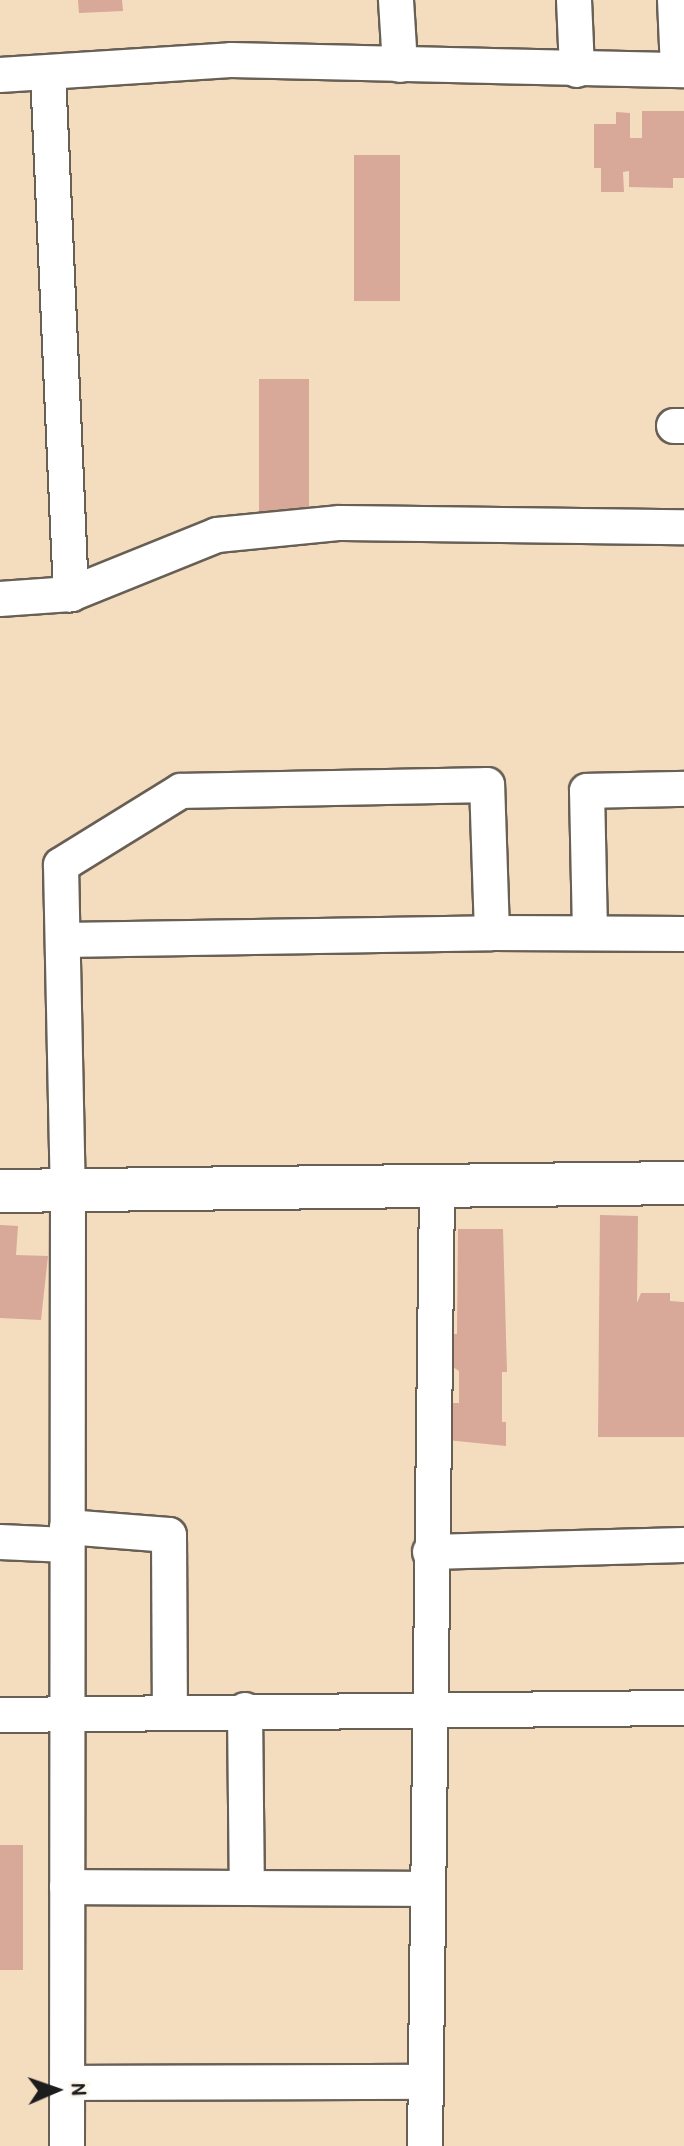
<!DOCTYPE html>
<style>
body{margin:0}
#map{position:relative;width:684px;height:2146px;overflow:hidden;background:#f4dcbf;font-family:"Patrick Hand",sans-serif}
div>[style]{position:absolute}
.building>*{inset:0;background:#d8a898;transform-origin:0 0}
.roads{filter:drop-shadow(2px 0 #685f55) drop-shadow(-2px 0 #685f55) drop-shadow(0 2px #685f55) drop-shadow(0 -2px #685f55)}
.minor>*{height:34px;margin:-17px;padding:0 17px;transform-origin:17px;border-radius:17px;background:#fff}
.tertiary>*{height:42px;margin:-21px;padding:0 21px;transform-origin:21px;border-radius:21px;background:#fff}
span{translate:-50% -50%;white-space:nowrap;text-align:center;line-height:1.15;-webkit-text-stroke:6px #fbf7ec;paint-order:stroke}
.north{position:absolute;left:16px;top:2050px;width:80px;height:80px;-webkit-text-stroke:6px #fbf7ec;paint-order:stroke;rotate:88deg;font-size:22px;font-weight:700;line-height:32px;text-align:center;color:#1c1c1c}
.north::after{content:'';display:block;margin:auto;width:28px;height:36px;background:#1c1c1c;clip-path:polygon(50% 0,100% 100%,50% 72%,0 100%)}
</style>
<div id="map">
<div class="building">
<div style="clip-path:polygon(78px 0,122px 0,123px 11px,79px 13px)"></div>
<div style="clip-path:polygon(642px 111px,684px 111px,684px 178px,673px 178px,673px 188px,629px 187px,629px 171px,623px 172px,624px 192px,601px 192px,601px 168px,594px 168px,594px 124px,616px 124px,616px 112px,630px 113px,630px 138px,642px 138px)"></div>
<div style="left:400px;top:155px;width:146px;height:46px;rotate:90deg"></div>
<div style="left:259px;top:379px;width:50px;height:134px"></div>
<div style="clip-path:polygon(600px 1215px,638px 1216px,637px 1303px,641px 1293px,670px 1293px,670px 1301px,684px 1302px,684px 1437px,598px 1437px)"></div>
<div style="clip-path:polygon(0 1225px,18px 1226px,16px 1255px,48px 1256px,41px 1320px,0 1318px)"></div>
<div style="clip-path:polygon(458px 1229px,503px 1229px,507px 1372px,502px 1372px,502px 1422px,506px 1422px,506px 1446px,447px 1440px,448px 1403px,459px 1403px,459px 1371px,448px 1364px,448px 1334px,457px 1334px)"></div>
<div style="left:0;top:1845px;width:23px;height:125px"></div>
</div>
<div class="roads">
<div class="minor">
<div style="left:396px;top:0;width:65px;rotate:86.5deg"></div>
<div style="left:574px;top:0;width:70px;rotate:87.5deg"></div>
<div style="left:675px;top:0;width:70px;rotate:87.5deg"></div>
<div style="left:48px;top:73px;width:522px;rotate:87.47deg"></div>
<div style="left:0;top:75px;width:231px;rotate:-3.7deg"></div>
<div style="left:231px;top:60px;width:453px;rotate:1.3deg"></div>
<div style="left:674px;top:426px;width:10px"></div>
<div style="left:0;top:599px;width:71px;rotate:-4deg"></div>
<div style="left:71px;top:594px;width:157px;rotate:-22deg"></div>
<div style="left:217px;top:535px;width:124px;rotate:-5.6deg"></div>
<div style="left:340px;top:523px;width:344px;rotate:0.7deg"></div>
<div style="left:492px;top:933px;width:192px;rotate:0.3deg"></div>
<div style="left:590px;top:933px;width:142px;rotate:-91.2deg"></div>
<div style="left:587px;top:791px;width:97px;rotate:-1.2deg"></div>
<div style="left:63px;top:940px;width:429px;rotate:-0.9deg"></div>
<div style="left:492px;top:933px;width:148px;rotate:-91.9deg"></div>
<div style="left:487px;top:785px;width:306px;rotate:178.9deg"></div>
<div style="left:181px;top:791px;width:141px;rotate:148.3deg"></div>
<div style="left:61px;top:865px;width:326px;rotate:88.8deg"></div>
<div style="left:68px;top:1191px;width:955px;rotate:90.06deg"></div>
<div style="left:67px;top:1527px;width:102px;rotate:4.5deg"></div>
<div style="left:169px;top:1535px;width:175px;rotate:89.7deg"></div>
<div style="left:0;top:1542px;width:67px;rotate:2.6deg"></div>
<div style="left:430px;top:1552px;width:254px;rotate:-1.6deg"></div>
<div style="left:245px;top:1710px;width:178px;rotate:89.4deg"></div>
<div style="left:0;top:1715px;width:684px;rotate:-0.59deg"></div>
<div style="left:67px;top:1887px;width:359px;rotate:0.3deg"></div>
<div style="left:67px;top:2083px;width:359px;rotate:-0.2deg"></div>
<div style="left:425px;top:2146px;width:960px;rotate:-89.28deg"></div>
</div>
<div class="tertiary">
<div style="left:0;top:1191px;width:684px;rotate:-0.67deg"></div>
</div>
</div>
<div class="north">N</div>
</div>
